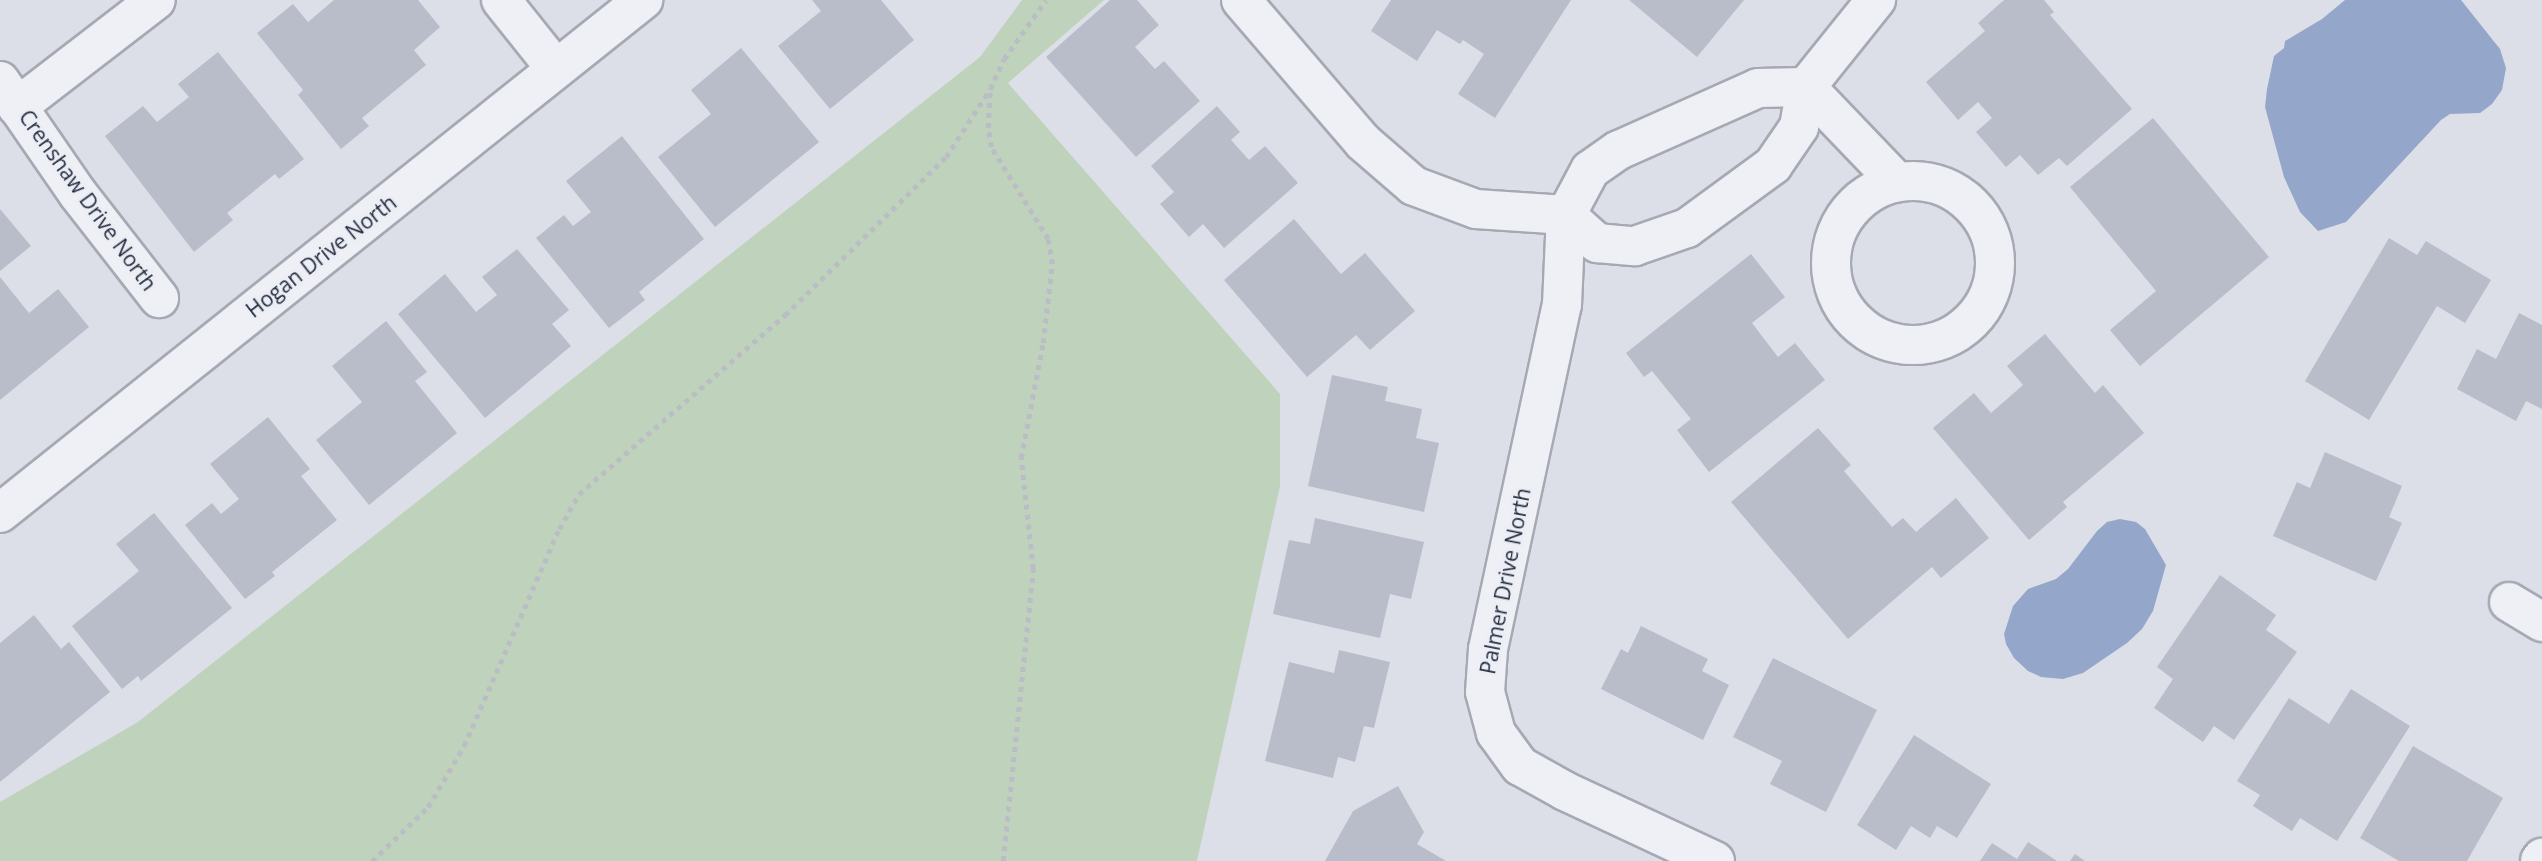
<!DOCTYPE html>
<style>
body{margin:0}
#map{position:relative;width:2542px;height:861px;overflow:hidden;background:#dcdfe7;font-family:"Open Sans",sans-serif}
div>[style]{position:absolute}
.green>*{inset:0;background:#bfd2bc}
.water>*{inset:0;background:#94a7ca}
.building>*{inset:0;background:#b9bdca}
.path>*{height:4.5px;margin-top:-2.25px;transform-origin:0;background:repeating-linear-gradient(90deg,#babdc5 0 5px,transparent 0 10px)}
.roads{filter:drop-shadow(2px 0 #a5a9b4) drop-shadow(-2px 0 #a5a9b4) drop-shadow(0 2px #a5a9b4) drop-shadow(0 -2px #a5a9b4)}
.minor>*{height:38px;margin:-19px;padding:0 19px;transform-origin:19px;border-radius:19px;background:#eff0f5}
.minor>.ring{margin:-19px;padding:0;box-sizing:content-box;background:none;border:38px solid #eff0f5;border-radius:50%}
span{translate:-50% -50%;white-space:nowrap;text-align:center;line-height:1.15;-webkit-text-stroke:6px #ebeef5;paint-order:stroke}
.street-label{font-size:21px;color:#252b3e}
</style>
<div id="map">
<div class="green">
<div style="clip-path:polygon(1022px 0,1104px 0,1008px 83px,1280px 394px,1280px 486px,1197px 861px,0 861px,0 802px,138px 722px,980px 57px)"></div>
</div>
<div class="water">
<div style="clip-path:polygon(2345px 0,2461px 0,2500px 49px,2506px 68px,2502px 90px,2492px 104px,2480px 113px,2450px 114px,2441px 120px,2346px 222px,2318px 231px,2300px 212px,2284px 177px,2265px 107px,2267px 89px,2274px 56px,2284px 48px,2285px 41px,2322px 19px)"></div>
<div style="clip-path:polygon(2120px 519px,2136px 522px,2145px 529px,2166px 565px,2153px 611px,2142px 629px,2127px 643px,2083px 673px,2063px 679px,2041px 677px,2028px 671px,2014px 658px,2006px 644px,2004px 634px,2013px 606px,2028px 589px,2056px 579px,2068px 569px,2097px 531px,2107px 522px)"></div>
</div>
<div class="building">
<div style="clip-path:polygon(334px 0,418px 0,440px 27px,414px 50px,426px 65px,362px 118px,369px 126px,341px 149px,298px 95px,303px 90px,257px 33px,293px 4px,308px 22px)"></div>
<div style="clip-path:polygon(812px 0,881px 0,914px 40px,830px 109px,778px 46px,821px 11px)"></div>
<div style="clip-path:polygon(1110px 0,1137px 0,1159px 25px,1135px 47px,1155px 69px,1164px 61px,1200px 101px,1136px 157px,1046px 57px)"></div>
<div style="clip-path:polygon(1391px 0,1571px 0,1495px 118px,1458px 94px,1484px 54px,1463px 40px,1460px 44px,1437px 30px,1417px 61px,1371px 31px)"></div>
<div style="clip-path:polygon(1629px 0,1744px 0,1697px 57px)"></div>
<div style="clip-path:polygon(2004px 0,2044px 0,2054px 12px,2050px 15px,2132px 109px,2067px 166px,2059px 158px,2038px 175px,2020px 155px,2006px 167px,1976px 132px,1992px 118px,1978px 102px,1958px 120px,1926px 82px,1985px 31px,1978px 23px)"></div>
<div style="clip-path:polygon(741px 48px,819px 142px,715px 227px,658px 157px,711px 114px,691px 90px)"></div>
<div style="clip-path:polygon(218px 52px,304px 159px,279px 179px,275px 174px,227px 213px,233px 220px,194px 252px,105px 136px,143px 106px,157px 122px,189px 97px,178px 84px)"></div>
<div style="clip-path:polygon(1217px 106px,1240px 132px,1231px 140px,1249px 160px,1265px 146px,1298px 183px,1224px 248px,1203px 224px,1189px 237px,1160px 204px,1174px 192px,1151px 166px)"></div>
<div style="clip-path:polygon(2153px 118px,2269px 257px,2140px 366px,2110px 330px,2156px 291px,2070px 187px)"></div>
<div style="clip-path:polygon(622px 136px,704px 239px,639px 292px,645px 300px,609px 328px,536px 238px,564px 215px,573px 226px,591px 212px,566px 181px)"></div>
<div style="clip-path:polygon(0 209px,31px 246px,0 271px)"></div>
<div style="clip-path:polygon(1294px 219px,1341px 274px,1365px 253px,1415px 311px,1370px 350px,1356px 335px,1307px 377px,1224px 280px)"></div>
<div style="clip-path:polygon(2389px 238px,2417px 255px,2426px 241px,2491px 280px,2465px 323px,2437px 306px,2369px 420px,2305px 381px)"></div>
<div style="clip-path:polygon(517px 249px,569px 310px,552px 324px,571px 346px,485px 418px,398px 314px,445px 274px,476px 312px,497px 295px,482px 277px)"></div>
<div style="clip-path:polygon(1751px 254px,1785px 297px,1752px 323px,1778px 357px,1795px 343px,1825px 380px,1709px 472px,1677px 430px,1691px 419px,1652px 371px,1644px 377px,1626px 353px)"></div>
<div style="clip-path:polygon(0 277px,29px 313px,58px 289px,89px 327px,0 400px)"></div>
<div style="clip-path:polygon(2519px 313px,2542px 325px,2542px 409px,2526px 401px,2516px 421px,2457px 389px,2477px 349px,2496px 359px)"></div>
<div style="clip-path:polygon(386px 321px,427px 372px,415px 381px,457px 433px,369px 505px,316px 440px,362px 402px,332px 366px)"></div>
<div style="clip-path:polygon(2045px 334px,2095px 393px,2103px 385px,2144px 433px,2063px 502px,2067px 507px,2029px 540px,1933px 428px,1974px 393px,1991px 413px,2023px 385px,2007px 366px)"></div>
<div style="clip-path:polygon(1332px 375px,1388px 387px,1385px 401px,1422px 409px,1416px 438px,1439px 443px,1424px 512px,1308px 486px)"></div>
<div style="clip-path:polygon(268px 417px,310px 469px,301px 476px,337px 520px,272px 572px,275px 576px,245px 599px,185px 525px,212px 503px,221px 514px,239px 499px,210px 464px)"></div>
<div style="clip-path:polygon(1818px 428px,1851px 465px,1844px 471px,1892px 527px,1903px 518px,1916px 532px,1956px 498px,1989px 538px,1941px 578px,1932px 567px,1848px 639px,1731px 502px)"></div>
<div style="clip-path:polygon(2325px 452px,2402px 486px,2389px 517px,2402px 523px,2376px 581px,2273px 536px,2297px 482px,2310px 488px)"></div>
<div style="clip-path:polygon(154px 513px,232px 608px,141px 681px,138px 676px,122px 689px,72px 626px,139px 571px,116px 544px)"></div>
<div style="clip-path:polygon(1315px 518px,1424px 542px,1411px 599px,1390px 594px,1380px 638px,1273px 614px,1289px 540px,1310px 544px)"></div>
<div style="clip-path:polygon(2220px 575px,2276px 615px,2266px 630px,2297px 652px,2234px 740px,2214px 726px,2203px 742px,2154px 708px,2173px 679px,2157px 667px)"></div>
<div style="clip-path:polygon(34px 615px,61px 649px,69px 642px,110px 692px,0 782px,0 643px)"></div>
<div style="clip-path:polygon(1641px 626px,1708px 659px,1702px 671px,1729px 685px,1703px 740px,1601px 689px,1621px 649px,1628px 653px)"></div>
<div style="clip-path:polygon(1339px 650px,1390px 662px,1374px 728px,1364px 726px,1355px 762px,1338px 757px,1333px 778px,1265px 761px,1289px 662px,1334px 673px)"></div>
<div style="clip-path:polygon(1773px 658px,1877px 710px,1826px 812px,1770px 784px,1782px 761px,1733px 737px)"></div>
<div style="clip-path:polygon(2351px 689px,2410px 726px,2337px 841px,2300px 818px,2292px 831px,2253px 806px,2260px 795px,2237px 781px,2289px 698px,2329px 724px)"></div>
<div style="clip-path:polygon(1914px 735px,1991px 784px,1957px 838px,1937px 826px,1930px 838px,1911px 826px,1896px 850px,1857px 825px)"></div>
<div style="clip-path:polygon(2413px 746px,2503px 798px,2467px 861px,2399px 861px,2360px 838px)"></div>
<div style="clip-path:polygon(1398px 786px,1424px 832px,1417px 844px,1446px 861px,1325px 861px,1353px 811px)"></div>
<div style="clip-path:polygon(2028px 842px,2057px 861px,1980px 861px,1992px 843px,2017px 859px)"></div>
<div style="clip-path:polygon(2075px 854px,2085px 861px,2070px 861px)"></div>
</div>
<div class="path">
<div style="left:372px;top:861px;width:78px;rotate:-44deg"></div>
<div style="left:428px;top:807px;width:71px;rotate:-59.5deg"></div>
<div style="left:464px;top:746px;width:237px;rotate:-66.4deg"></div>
<div style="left:559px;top:529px;width:40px;rotate:-60.3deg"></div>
<div style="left:579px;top:494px;width:273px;rotate:-41deg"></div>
<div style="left:785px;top:315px;width:226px;rotate:-44.5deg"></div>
<div style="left:946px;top:157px;width:81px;rotate:-57.1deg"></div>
<div style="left:1003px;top:861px;width:294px;rotate:-84.1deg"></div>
<div style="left:1033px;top:569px;width:112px;rotate:-96.2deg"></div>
<div style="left:1021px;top:458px;width:117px;rotate:-79.2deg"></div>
<div style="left:1043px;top:343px;width:80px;rotate:-83.5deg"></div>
<div style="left:1052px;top:264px;width:25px;rotate:-99deg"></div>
<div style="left:1048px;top:239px;width:108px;rotate:-121.8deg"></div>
<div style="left:991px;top:147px;width:19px;rotate:-99deg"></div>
<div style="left:988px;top:128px;width:39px;rotate:-87deg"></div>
<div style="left:990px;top:89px;width:33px;rotate:-65deg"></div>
<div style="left:1004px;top:59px;width:72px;rotate:-54.6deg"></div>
</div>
<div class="roads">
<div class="minor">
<div style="left:501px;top:0;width:88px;rotate:51.4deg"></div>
<div style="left:1241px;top:0;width:187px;rotate:49.3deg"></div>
<div style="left:1363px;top:142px;width:67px;rotate:40.8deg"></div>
<div style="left:1414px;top:186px;width:66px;rotate:20.4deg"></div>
<div style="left:1476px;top:209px;width:90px;rotate:3.8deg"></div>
<div style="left:1566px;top:215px;width:42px;rotate:42.1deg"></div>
<div style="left:1597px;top:243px;width:38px;rotate:5deg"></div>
<div style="left:1635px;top:246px;width:55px;rotate:-19.1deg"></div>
<div style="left:1687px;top:228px;width:107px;rotate:-36.2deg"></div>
<div style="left:1773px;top:165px;width:46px;rotate:-55.6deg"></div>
<div style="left:1799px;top:127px;width:41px;rotate:-80.1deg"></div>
<div style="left:1806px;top:87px;width:112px;rotate:-51.2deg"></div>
<div style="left:0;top:81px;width:137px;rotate:55.4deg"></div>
<div style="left:78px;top:194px;width:132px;rotate:52.1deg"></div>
<div style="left:1806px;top:87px;width:130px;rotate:46.2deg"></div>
<div style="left:17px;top:107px;width:175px;rotate:-37.6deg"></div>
<div class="ring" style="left:1831px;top:181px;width:126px;height:126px"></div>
<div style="left:0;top:513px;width:823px;rotate:-38.58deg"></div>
<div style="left:2509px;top:602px;width:39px;rotate:31deg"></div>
<div style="left:1715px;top:861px;width:166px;rotate:-155deg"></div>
<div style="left:1565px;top:791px;width:51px;rotate:-150.9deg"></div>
<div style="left:1520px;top:766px;width:41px;rotate:-126deg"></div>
<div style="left:1496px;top:733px;width:42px;rotate:-105deg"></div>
<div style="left:1485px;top:692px;width:43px;rotate:-86deg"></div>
<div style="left:1488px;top:649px;width:352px;rotate:-77.9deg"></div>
<div style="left:1562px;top:305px;width:90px;rotate:-87.5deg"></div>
<div style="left:1566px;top:215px;width:51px;rotate:-61.9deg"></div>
<div style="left:1590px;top:170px;width:35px;rotate:-35deg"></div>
<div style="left:1619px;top:150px;width:152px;rotate:-24deg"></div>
<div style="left:1758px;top:88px;width:48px;rotate:-1.2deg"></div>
<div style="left:2540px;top:861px;width:4px;rotate:-56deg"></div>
</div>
</div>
<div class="street-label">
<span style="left:88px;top:200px;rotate:54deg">Crenshaw Drive North</span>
<span style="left:321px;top:256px;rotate:-38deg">Hogan Drive North</span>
<span style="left:1505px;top:581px;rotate:-79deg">Palmer Drive North</span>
</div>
</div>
